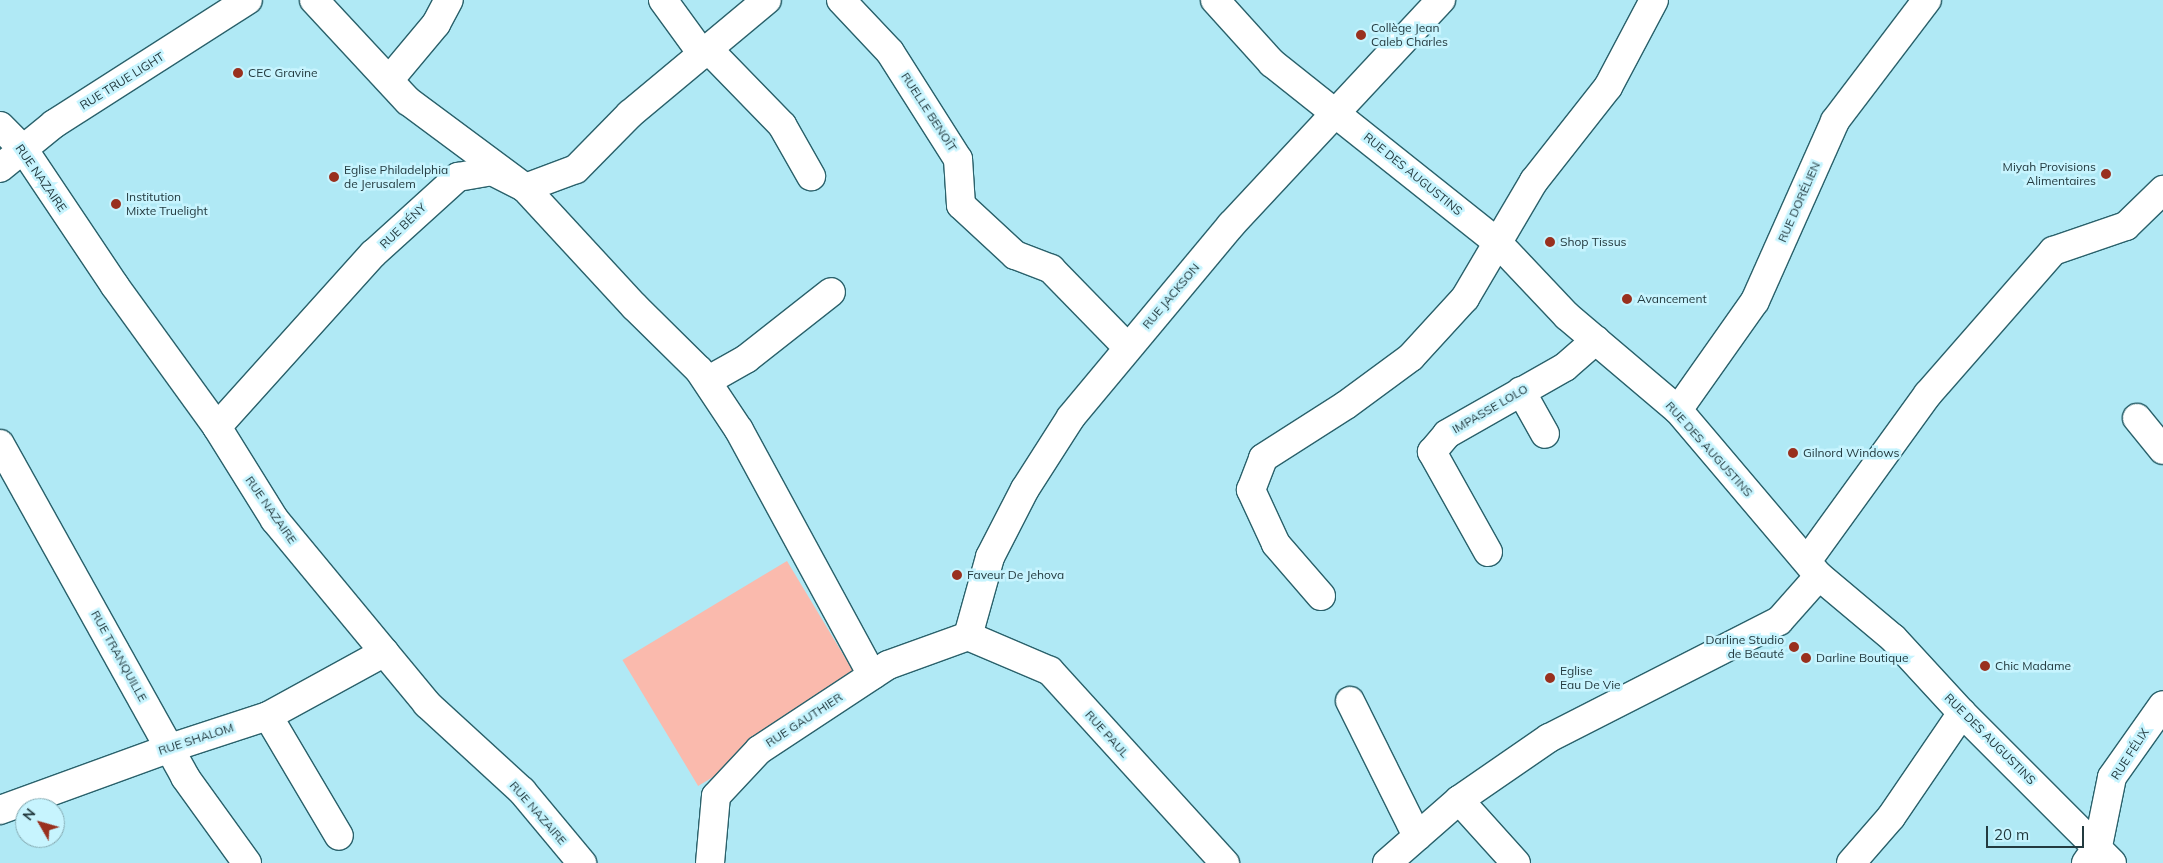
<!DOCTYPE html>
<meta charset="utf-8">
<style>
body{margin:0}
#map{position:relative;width:2163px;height:863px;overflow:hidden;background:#b0e9f5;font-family:Mulish,sans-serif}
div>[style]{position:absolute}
.green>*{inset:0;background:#fabaad;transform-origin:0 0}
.roads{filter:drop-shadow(1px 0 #2a616b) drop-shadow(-1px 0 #2a616b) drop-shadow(0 1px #2a616b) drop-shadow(0 -1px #2a616b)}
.street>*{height:28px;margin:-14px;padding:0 14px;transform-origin:14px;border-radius:14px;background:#fff}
.dots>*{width:14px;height:14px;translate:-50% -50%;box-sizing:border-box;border:2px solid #c7f4fe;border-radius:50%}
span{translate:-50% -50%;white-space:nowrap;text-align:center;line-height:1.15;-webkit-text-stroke:5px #c7f4fe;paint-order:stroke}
.poi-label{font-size:12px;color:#233a3f}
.left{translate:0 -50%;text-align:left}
.right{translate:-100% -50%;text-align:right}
.street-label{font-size:12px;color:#233a3f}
.north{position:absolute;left:15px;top:798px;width:50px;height:50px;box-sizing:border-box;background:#c7f4fe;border:1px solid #85aab2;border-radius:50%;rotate:308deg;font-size:14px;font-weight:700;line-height:20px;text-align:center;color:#233a3f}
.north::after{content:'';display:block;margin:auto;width:18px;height:22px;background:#99301e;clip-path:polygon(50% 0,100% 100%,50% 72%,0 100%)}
.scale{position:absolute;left:1986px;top:826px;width:98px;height:22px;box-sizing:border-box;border:2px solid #233a3f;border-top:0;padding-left:6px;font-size:15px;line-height:18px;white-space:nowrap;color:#233a3f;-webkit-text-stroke:4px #c7f4fe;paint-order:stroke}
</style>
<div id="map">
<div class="green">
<div style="left:787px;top:561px;width:147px;height:192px;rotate:59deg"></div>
</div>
<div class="roads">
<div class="street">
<div style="left:314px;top:0;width:138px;rotate:47.1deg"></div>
<div style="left:408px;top:101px;width:146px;rotate:36.6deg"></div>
<div style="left:525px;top:188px;width:161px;rotate:47.3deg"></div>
<div style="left:634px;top:306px;width:91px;rotate:44.6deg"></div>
<div style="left:699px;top:370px;width:72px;rotate:56.3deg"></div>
<div style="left:739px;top:430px;width:279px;rotate:61.5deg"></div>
<div style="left:663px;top:0;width:68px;rotate:54deg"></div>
<div style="left:841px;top:0;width:71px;rotate:46.7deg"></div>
<div style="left:890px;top:52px;width:127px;rotate:57.6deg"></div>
<div style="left:958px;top:159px;width:46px;rotate:86.3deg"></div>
<div style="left:961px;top:205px;width:74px;rotate:42.8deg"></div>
<div style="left:1015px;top:255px;width:39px;rotate:21deg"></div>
<div style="left:1051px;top:269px;width:109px;rotate:45.7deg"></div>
<div style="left:1215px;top:0;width:85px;rotate:47.9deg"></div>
<div style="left:1272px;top:63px;width:289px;rotate:38.5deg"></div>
<div style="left:1498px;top:243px;width:100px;rotate:46.6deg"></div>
<div style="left:1567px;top:316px;width:145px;rotate:40.3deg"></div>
<div style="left:1678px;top:410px;width:218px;rotate:49.7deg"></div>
<div style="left:1819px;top:576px;width:97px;rotate:40deg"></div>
<div style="left:1893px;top:638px;width:102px;rotate:47.4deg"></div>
<div style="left:1962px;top:713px;width:212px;rotate:45deg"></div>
<div style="left:709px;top:50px;width:105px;rotate:45.8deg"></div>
<div style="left:782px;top:125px;width:59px;rotate:60.4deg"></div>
<div style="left:390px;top:79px;width:72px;rotate:-50.1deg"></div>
<div style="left:436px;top:24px;width:27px;rotate:-62deg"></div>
<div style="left:0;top:126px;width:34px;rotate:45deg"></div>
<div style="left:24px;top:150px;width:164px;rotate:56.2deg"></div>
<div style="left:115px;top:286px;width:174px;rotate:54.1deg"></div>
<div style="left:217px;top:427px;width:110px;rotate:58.1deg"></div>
<div style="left:275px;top:520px;width:239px;rotate:50.4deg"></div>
<div style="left:427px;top:704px;width:129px;rotate:42.5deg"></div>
<div style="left:522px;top:791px;width:94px;rotate:50.2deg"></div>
<div style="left:0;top:168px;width:70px;rotate:-39.2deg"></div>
<div style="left:54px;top:124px;width:230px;rotate:-32.6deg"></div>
<div style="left:707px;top:381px;width:45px;rotate:-29.4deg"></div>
<div style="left:746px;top:359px;width:108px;rotate:-38.2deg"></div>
<div style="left:1521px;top:391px;width:49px;rotate:60.8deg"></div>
<div style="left:1678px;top:410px;width:133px;rotate:-54.8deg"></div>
<div style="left:1755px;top:301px;width:197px;rotate:-66deg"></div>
<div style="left:1835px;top:121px;width:152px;rotate:-52.8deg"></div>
<div style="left:2137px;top:418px;width:41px;rotate:50.9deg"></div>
<div style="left:217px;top:427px;width:233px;rotate:-48deg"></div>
<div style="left:373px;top:254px;width:115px;rotate:-42.2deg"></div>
<div style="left:458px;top:177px;width:35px;rotate:-10deg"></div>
<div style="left:492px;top:171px;width:37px;rotate:27deg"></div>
<div style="left:525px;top:188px;width:54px;rotate:-20.4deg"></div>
<div style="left:576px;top:169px;width:77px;rotate:-45.5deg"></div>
<div style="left:630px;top:114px;width:178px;rotate:-39.8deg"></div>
<div style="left:0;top:444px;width:381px;rotate:60.9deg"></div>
<div style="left:185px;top:777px;width:106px;rotate:54.2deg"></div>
<div style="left:1488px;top:552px;width:115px;rotate:-119.2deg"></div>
<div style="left:1432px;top:452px;width:23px;rotate:-50deg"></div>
<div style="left:1447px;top:434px;width:136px;rotate:-29.6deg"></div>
<div style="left:1565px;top:367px;width:41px;rotate:-41.1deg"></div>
<div style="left:1807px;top:561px;width:206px;rotate:-54.1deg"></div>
<div style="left:1928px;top:394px;width:190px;rotate:-48.8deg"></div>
<div style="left:2053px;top:251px;width:77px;rotate:-18.9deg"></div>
<div style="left:2126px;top:226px;width:52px;rotate:-44.2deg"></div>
<div style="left:1321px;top:596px;width:69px;rotate:-130.9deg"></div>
<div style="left:1276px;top:544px;width:60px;rotate:-114.8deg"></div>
<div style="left:1251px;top:490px;width:34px;rotate:-69deg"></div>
<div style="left:1263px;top:458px;width:98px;rotate:-32.6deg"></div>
<div style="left:1346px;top:405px;width:81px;rotate:-36.4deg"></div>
<div style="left:1411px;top:357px;width:80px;rotate:-47.5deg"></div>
<div style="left:1465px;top:298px;width:136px;rotate:-59.5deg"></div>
<div style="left:1534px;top:181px;width:120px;rotate:-51.8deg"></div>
<div style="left:1608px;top:87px;width:98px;rotate:-62.1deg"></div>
<div style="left:968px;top:636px;width:82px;rotate:-74.4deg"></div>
<div style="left:990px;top:557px;width:76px;rotate:-62.8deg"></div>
<div style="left:1025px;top:489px;width:85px;rotate:-57.4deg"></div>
<div style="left:1071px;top:417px;width:250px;rotate:-50.2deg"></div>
<div style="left:1231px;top:225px;width:308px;rotate:-47deg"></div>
<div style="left:968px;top:636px;width:89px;rotate:23.1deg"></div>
<div style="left:1050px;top:671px;width:260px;rotate:47.7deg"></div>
<div style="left:1350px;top:701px;width:151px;rotate:63.6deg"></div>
<div style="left:268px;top:716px;width:139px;rotate:59.4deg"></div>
<div style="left:1459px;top:800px;width:85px;rotate:47.9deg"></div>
<div style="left:0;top:810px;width:181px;rotate:-20deg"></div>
<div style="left:170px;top:748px;width:103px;rotate:-18.1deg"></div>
<div style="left:268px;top:716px;width:133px;rotate:-28.7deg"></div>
<div style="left:710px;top:863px;width:67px;rotate:-84.9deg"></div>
<div style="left:716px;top:796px;width:63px;rotate:-46.9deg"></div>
<div style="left:759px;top:750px;width:154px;rotate:-33.4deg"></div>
<div style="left:888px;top:665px;width:85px;rotate:-19.9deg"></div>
<div style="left:1387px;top:863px;width:96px;rotate:-41.2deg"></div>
<div style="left:1459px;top:800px;width:109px;rotate:-34.6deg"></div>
<div style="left:1549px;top:738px;width:258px;rotate:-27deg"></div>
<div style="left:1779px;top:621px;width:60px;rotate:-48.4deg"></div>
<div style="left:1851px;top:863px;width:61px;rotate:-49deg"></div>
<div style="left:1891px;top:817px;width:126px;rotate:-55.7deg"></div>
<div style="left:2086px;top:863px;width:21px;rotate:-55deg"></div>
<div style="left:2098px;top:846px;width:70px;rotate:-78.5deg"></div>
<div style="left:2112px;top:777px;width:88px;rotate:-54.7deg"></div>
</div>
</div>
<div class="dots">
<div style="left:1361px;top:35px;background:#99301e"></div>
<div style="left:238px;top:73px;background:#99301e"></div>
<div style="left:2106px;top:174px;background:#99301e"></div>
<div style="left:334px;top:177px;background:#99301e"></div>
<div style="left:116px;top:204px;background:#99301e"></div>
<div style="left:1550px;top:242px;background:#99301e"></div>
<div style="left:1627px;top:299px;background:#99301e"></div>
<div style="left:1793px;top:453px;background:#99301e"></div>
<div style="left:957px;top:575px;background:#99301e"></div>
<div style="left:1794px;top:647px;background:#99301e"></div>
<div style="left:1806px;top:658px;background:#99301e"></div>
<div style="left:1985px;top:666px;background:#99301e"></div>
<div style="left:1550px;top:678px;background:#99301e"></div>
</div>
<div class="poi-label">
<span class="left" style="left:1371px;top:35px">Collège Jean<br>Caleb Charles</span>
<span class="left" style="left:248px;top:73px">CEC Gravine</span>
<span class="right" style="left:2096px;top:174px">Miyah Provisions<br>Alimentaires</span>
<span class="left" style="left:344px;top:177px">Eglise Philadelphia<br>de Jerusalem</span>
<span class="left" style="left:126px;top:204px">Institution<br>Mixte Truelight</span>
<span class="left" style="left:1560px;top:242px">Shop Tissus</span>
<span class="left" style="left:1637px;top:299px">Avancement</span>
<span class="left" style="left:1803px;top:453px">Gilnord Windows</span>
<span class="left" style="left:967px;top:575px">Faveur De Jehova</span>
<span class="right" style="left:1784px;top:647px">Darline Studio<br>de Beauté</span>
<span class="left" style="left:1816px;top:658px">Darline Boutique</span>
<span class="left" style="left:1995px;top:666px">Chic Madame</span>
<span class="left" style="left:1560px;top:678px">Eglise<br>Eau De Vie</span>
</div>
<div class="street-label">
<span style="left:122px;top:81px;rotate:-32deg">RUE TRUE LIGHT</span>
<span style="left:929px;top:112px;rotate:57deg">RUELLE BENOÎT</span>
<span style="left:1413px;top:174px;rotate:39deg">RUE DES AUGUSTINS</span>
<span style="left:41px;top:178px;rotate:55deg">RUE NAZAIRE</span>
<span style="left:1799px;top:202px;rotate:-66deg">RUE DORÉLIEN</span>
<span style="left:403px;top:226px;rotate:-44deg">RUE BÉNY</span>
<span style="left:1171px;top:296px;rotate:-50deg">RUE JACKSON</span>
<span style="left:1490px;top:409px;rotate:-30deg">IMPASSE LOLO</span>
<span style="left:1709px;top:449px;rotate:48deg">RUE DES AUGUSTINS</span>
<span style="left:271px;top:510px;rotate:55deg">RUE NAZAIRE</span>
<span style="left:119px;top:656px;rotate:61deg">RUE TRANQUILLE</span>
<span style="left:804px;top:720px;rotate:-33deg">RUE GAUTHIER</span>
<span style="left:1107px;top:734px;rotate:48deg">RUE PAUL</span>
<span style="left:196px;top:739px;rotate:-18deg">RUE SHALOM</span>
<span style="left:1990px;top:739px;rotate:45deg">RUE DES AUGUSTINS</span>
<span style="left:2130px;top:754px;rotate:-57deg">RUE FÉLIX</span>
<span style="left:538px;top:813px;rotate:49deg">RUE NAZAIRE</span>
</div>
<div class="north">N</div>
<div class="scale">20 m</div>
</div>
